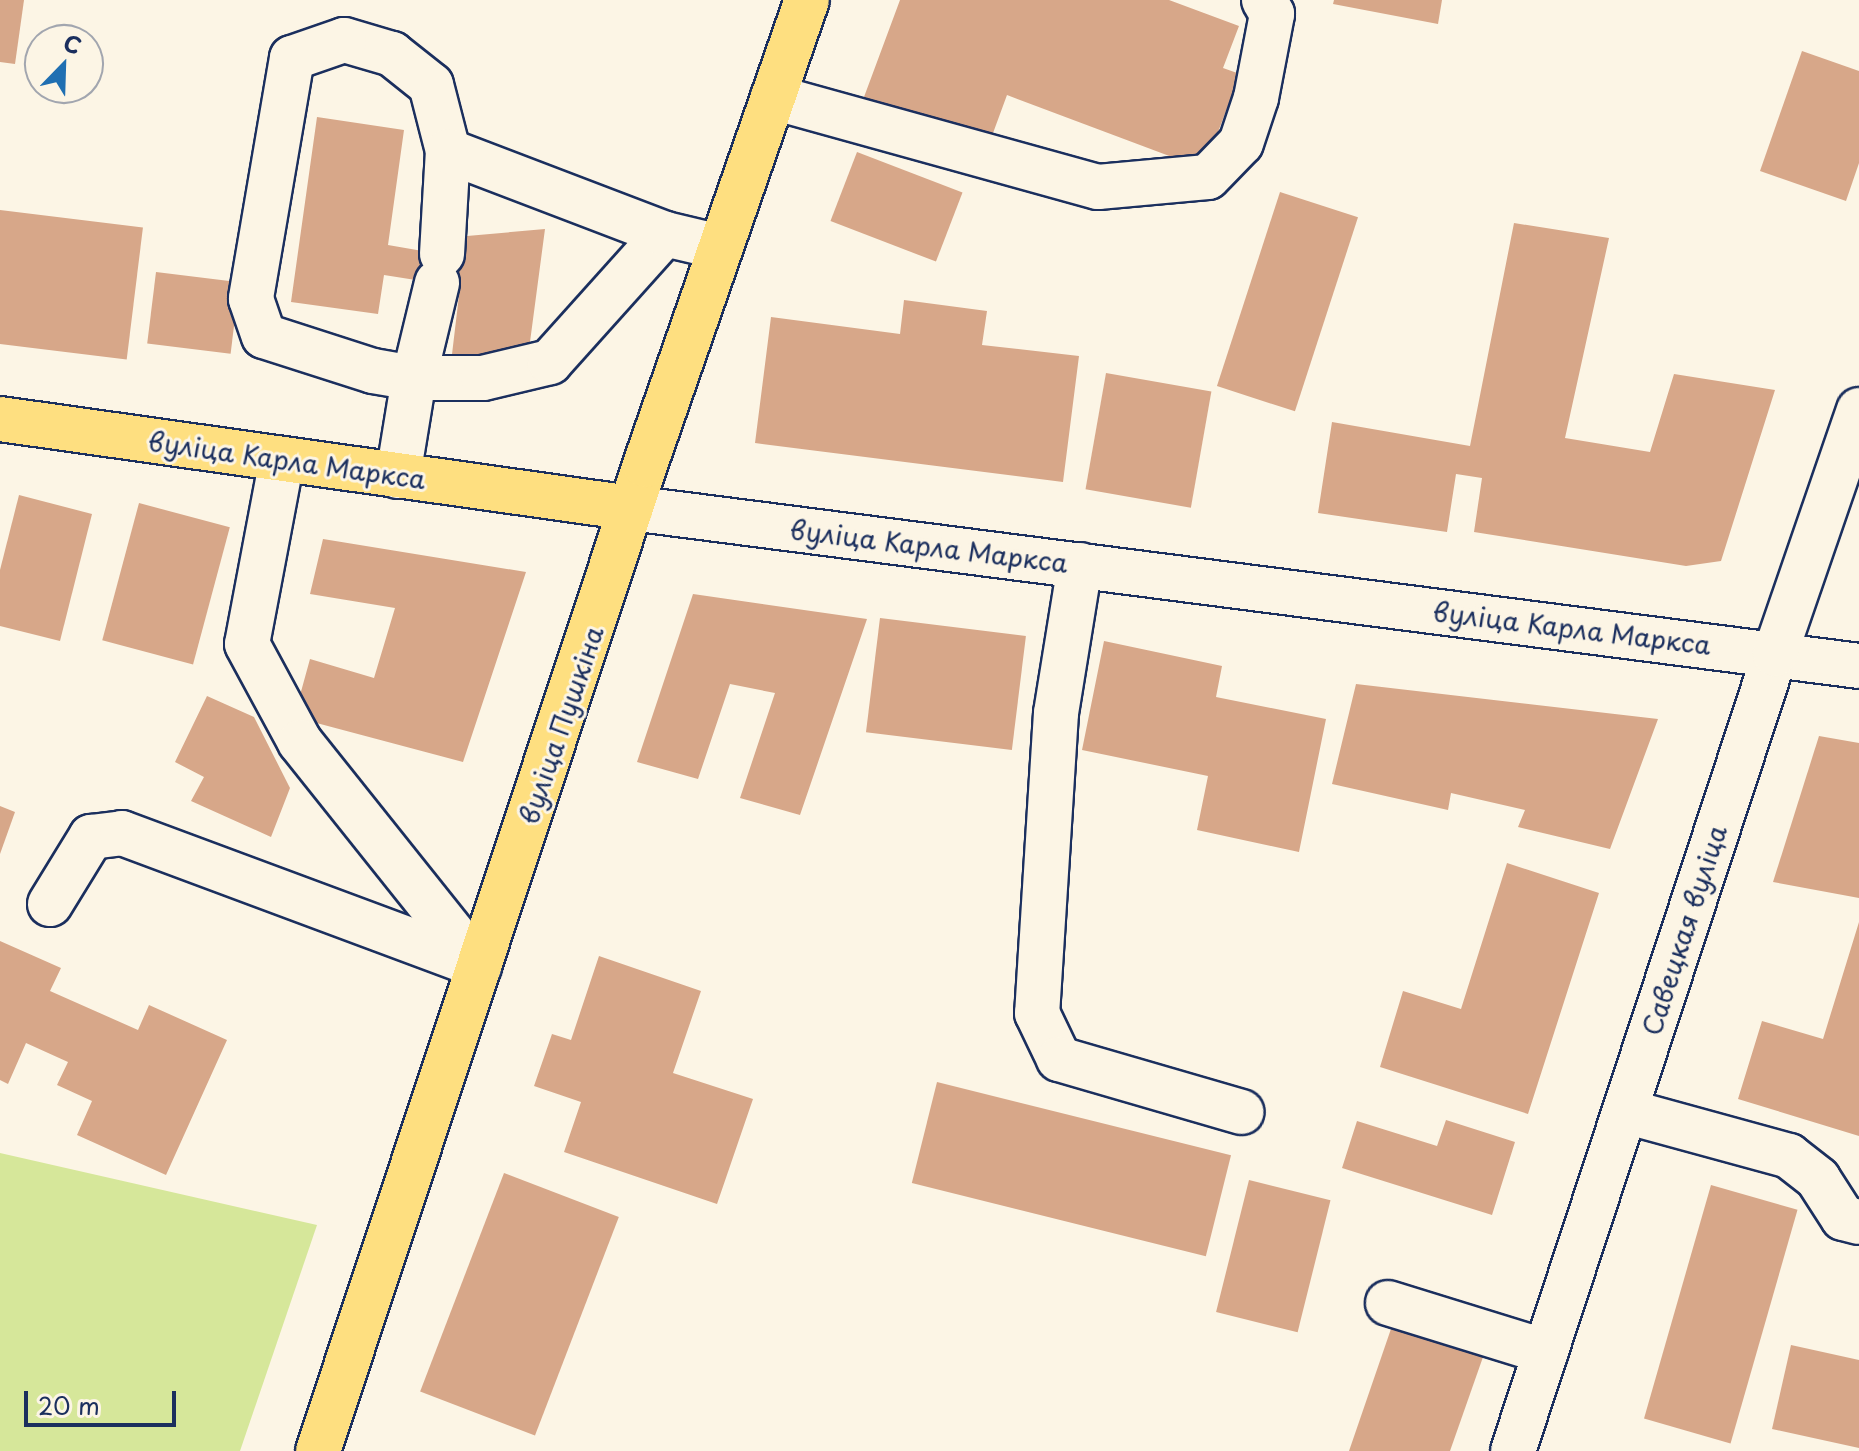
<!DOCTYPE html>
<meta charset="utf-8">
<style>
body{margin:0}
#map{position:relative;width:1859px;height:1451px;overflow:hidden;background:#fcf5e5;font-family:"Playpen Sans",sans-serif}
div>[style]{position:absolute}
.green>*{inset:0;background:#d6e79a}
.building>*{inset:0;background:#d7a789;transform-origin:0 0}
.roads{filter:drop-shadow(2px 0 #1b2f5e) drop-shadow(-2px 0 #1b2f5e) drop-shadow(0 2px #1b2f5e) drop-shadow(0 -2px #1b2f5e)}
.minor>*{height:44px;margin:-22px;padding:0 22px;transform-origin:22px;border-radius:22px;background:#fcf5e5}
.major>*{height:44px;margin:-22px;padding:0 22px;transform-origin:22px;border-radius:22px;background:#fedf80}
span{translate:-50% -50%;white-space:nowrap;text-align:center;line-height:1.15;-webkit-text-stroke:6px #fcf5e5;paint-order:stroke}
.street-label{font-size:26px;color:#1b2f5e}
.north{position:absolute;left:24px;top:24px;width:80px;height:80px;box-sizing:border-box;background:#fcf5e5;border:2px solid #a2a6af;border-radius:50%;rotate:23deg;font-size:22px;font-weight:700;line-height:32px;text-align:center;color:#1b2f5e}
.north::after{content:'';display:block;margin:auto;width:28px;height:36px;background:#1f6fb2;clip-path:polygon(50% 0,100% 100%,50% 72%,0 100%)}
.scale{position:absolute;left:24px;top:1391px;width:152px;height:36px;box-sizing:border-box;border:4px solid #1b2f5e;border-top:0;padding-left:10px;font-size:24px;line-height:28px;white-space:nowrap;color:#1b2f5e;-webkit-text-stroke:6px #fcf5e5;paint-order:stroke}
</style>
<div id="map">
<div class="green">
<div style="clip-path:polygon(0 1153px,317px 1225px,240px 1451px,0 1451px)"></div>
</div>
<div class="building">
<div style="clip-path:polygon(0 0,24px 0,15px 64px,0 62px)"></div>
<div style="clip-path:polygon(900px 0,1169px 0,1239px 26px,1223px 68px,1240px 74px,1204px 169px,1007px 95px,989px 144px,864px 97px)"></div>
<div style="clip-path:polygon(1334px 0,1442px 0,1438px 24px,1333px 4px)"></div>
<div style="clip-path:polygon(1802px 51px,1859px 71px,1859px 163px,1846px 201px,1760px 171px)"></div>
<div style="clip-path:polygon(317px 117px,404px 130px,388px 245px,463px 258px,467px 236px,545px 229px,528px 357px,450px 371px,460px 287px,384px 275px,378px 314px,291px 302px)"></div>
<div style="left:857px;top:152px;width:113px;height:74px;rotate:21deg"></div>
<div style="left:1280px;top:192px;width:82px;height:204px;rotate:18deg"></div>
<div style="left:0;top:210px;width:144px;height:133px;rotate:7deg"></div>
<div style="clip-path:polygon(1514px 223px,1609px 238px,1565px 438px,1650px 452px,1674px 374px,1775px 390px,1721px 561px,1686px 566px,1474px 532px,1482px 478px,1456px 474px,1447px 532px,1318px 513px,1332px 422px,1470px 446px)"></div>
<div style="left:156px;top:272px;width:84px;height:72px;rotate:7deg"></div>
<div style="clip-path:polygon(904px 300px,987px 311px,982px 345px,1079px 356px,1063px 482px,755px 443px,771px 317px,900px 334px)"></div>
<div style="left:1106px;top:373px;width:107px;height:118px;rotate:10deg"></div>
<div style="clip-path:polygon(19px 495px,92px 514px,60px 641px,0 626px,0 570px)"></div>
<div style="left:139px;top:503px;width:94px;height:142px;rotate:15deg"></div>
<div style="clip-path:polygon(323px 539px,526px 572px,463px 762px,294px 717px,310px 659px,374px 678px,395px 608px,310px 594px)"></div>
<div style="clip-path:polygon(693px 594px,867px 619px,800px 815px,740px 798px,775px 693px,730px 684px,698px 779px,637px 762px)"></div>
<div style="left:880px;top:618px;width:147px;height:115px;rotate:7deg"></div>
<div style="clip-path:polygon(1104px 641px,1222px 666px,1216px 697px,1326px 719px,1299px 852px,1197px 830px,1208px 776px,1082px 750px)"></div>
<div style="clip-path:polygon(1356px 684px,1658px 719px,1610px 849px,1518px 827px,1525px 810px,1451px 793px,1448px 810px,1332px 784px)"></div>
<div style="clip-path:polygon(207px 696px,254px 717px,290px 788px,271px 837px,191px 801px,204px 777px,175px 762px)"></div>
<div style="clip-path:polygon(1819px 736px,1859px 743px,1859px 898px,1773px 882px)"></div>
<div style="clip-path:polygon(0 806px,15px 812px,0 854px)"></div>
<div style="clip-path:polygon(1507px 863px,1599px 893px,1528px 1114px,1380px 1067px,1403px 991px,1461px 1009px)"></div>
<div style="clip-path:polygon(1859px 922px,1859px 1136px,1738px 1099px,1762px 1021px,1823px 1039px)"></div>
<div style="clip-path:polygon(0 941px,61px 968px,50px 991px,138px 1030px,149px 1005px,227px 1040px,166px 1175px,77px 1135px,92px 1101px,57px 1085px,68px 1062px,26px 1043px,8px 1084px,0 1080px)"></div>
<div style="clip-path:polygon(599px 956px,701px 991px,673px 1073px,753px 1099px,717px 1204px,564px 1152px,581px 1102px,534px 1086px,552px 1034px,571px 1040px)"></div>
<div style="left:937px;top:1082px;width:303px;height:104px;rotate:14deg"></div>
<div style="clip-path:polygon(1446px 1120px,1515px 1142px,1492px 1215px,1342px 1168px,1357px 1121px,1437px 1146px)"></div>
<div style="left:504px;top:1173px;width:123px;height:234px;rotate:21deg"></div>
<div style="left:1249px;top:1180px;width:84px;height:136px;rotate:14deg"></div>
<div style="left:1711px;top:1185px;width:90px;height:243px;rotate:16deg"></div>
<div style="clip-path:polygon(1392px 1326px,1483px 1357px,1450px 1451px,1349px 1451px)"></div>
<div style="clip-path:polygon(1791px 1345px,1859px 1360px,1859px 1448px,1772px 1429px)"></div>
</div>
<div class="roads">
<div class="minor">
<div style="left:773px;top:97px;width:337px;rotate:15.5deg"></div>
<div style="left:1098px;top:187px;width:110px;rotate:-5.2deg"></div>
<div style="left:1208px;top:177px;width:47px;rotate:-45.9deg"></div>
<div style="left:1241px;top:143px;width:47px;rotate:-71.6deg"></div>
<div style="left:1256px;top:98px;width:86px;rotate:-79.2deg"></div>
<div style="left:1272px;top:14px;width:16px;rotate:-120deg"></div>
<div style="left:448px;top:151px;width:68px;rotate:-104.4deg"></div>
<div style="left:431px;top:85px;width:50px;rotate:-141.5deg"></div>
<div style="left:392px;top:54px;width:50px;rotate:-163.7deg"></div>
<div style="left:344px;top:40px;width:55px;rotate:160.9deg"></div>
<div style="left:292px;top:58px;width:244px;rotate:99.7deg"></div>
<div style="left:251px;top:299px;width:39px;rotate:71deg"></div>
<div style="left:264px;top:336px;width:114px;rotate:17.8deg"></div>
<div style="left:373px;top:371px;width:42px;rotate:9.7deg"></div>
<div style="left:414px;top:378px;width:69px"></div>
<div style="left:483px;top:378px;width:69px;rotate:-13.4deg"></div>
<div style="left:550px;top:362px;width:172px;rotate:-48.1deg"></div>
<div style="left:442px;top:254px;width:103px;rotate:-86.7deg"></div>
<div style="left:448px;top:151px;width:232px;rotate:20.9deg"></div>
<div style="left:665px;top:234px;width:57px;rotate:13.3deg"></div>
<div style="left:282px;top:459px;width:188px;rotate:100.7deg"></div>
<div style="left:247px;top:644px;width:111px;rotate:61.6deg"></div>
<div style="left:300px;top:742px;width:287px;rotate:51.4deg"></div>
<div style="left:398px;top:476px;width:99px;rotate:-80.7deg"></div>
<div style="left:414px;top:378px;width:98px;rotate:-76.4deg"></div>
<div style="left:631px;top:508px;width:1238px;rotate:7.33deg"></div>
<div style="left:1080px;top:565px;width:150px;rotate:99.2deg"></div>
<div style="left:1056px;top:713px;width:301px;rotate:93.6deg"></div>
<div style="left:1037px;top:1013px;width:51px;rotate:64.4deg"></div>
<div style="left:1059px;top:1059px;width:190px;rotate:16.2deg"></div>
<div style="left:50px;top:904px;width:79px;rotate:-58.5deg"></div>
<div style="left:91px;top:837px;width:31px;rotate:-7deg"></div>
<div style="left:122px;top:833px;width:381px;rotate:20.4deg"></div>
<div style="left:1625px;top:1111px;width:170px;rotate:15.3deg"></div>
<div style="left:1789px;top:1156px;width:37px;rotate:38deg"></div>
<div style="left:1818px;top:1179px;width:46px;rotate:57.3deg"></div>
<div style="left:1843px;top:1218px;width:16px;rotate:14deg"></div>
<div style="left:1388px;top:1303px;width:165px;rotate:17.2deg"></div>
<div style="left:1513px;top:1451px;width:839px;rotate:-71.8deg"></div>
<div style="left:1775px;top:654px;width:258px;rotate:-71deg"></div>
</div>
<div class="major">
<div style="left:0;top:419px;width:637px;rotate:8.03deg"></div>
<div style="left:318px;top:1451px;width:1039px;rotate:-71.65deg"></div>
<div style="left:645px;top:465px;width:492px;rotate:-70.8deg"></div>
</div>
</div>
<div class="street-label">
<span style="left:287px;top:460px;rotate:8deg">вуліца Карла Маркса</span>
<span style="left:929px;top:546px;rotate:7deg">вуліца Карла Маркса</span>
<span style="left:1572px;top:628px;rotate:7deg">вуліца Карла Маркса</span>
<span style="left:561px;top:725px;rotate:-71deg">вуліца Пушкіна</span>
<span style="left:1684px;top:930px;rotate:-72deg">Савецкая вуліца</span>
</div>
<div class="north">С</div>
<div class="scale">20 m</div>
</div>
